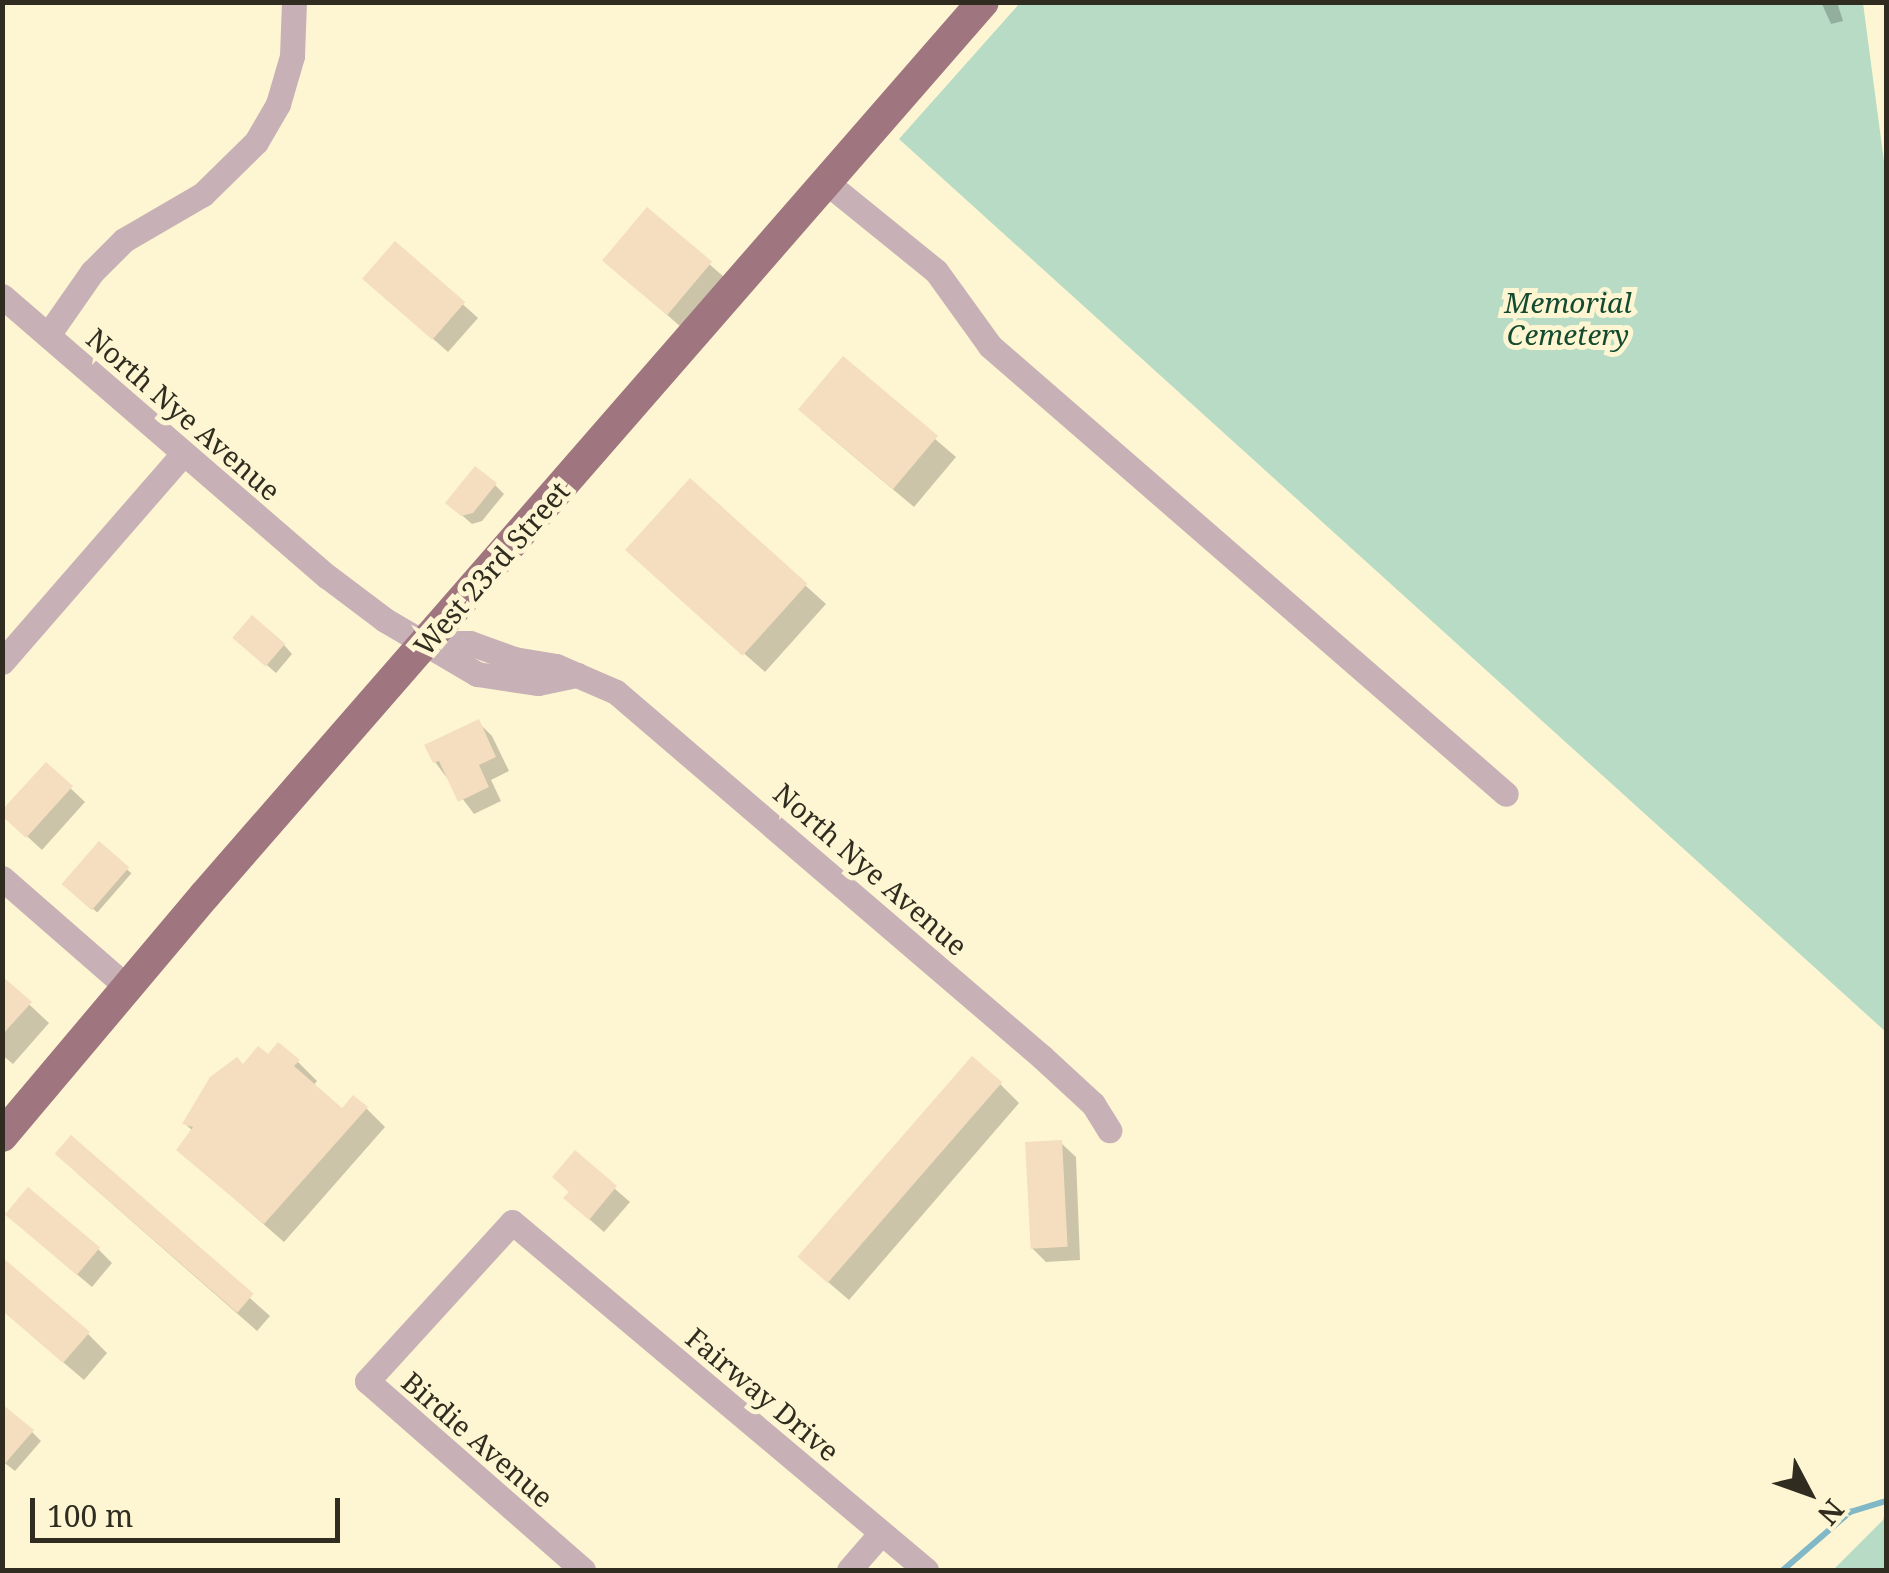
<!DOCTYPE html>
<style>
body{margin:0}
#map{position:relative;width:1889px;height:1573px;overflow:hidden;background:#fef6d2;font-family:"Noto Serif",serif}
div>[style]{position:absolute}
.green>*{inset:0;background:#b7dbc5}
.shadow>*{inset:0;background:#0003;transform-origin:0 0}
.stream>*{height:6px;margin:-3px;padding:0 3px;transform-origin:3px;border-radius:3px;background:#80b8c8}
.building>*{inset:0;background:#f4debf;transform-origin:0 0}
.minor>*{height:25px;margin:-12.5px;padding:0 12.5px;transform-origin:12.5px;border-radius:12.5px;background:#c7b0b6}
.major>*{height:32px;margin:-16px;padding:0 16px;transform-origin:16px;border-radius:16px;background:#9f7680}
span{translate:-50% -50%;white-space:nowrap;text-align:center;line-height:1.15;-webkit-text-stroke:10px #fef6d2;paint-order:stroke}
.park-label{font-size:28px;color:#144b30;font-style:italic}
.street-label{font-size:28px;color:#302d20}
.frame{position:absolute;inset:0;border:5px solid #302d20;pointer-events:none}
.north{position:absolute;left:1759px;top:1443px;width:100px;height:100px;-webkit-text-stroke:8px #fef6d2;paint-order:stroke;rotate:131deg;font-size:28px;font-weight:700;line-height:40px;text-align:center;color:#302d20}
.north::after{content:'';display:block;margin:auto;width:35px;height:45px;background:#302d20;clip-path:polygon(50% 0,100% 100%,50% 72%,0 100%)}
.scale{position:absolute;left:30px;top:1498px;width:310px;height:45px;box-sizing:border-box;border:5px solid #302d20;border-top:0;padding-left:12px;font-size:30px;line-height:35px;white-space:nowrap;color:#302d20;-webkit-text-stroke:8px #fef6d2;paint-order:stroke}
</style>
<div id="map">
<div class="green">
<div style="clip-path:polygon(1020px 3px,1863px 3px,1886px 177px,1886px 1032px,899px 139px)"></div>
<div style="clip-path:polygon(1886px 1507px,1886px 1570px,1833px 1570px,1883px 1520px)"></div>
</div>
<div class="shadow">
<div style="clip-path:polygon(1837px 2px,1843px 21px,1831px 24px,1822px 4px)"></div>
<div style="left:647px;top:210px;width:110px;height:66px;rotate:41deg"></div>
<div style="clip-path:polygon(396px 244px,478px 318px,448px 352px,380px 292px)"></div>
<div style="clip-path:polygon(843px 360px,956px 457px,914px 507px,821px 429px)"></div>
<div style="clip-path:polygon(690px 482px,826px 604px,765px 672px,649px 570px)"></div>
<div style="clip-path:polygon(495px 485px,504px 494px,482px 521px,472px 524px,457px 511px)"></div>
<div style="clip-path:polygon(284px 645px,292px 654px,276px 673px,245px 646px)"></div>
<div style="clip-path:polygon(478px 722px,492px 736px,509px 771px,491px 780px,501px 801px,474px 814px,435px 762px)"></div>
<div style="clip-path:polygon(46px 765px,85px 802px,42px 850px,17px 827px)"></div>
<div style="left:99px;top:845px;width:43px;height:52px;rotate:41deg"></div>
<div style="clip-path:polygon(2px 979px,49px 1023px,13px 1064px,2px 1055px)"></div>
<div style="clip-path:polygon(268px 1058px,298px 1062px,317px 1081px,313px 1086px,343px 1112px,366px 1108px,385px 1127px,284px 1242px,179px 1150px,193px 1131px,185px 1124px,243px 1067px)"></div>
<div style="clip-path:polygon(1000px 1084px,1019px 1103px,849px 1300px,821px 1276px)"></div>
<div style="clip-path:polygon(71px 1139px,270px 1316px,257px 1331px,77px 1173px)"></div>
<div style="clip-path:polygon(1061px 1143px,1076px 1157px,1080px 1260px,1046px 1262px,1032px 1248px)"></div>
<div style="clip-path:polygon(575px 1154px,630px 1202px,604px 1232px,581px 1212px,571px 1193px)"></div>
<div style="clip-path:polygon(22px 1228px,98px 1249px,112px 1263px,92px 1287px)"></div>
<div style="clip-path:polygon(2px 1310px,88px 1334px,107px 1353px,84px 1380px)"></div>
<div style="clip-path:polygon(32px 1432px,41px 1441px,15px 1471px,2px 1461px)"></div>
</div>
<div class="stream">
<div style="left:1783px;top:1570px;width:89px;rotate:-40.9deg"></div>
<div style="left:1850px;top:1512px;width:38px;rotate:-17deg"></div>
</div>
<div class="building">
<div style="left:647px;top:207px;width:85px;height:70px;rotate:40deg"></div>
<div style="left:395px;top:241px;width:93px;height:50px;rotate:41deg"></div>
<div style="left:843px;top:356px;width:124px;height:70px;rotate:40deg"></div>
<div style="clip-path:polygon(475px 466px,497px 483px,473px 513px,461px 516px,445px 503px)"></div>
<div style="left:690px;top:478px;width:158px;height:97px;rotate:42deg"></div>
<div style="left:252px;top:615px;width:44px;height:30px;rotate:41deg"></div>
<div style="clip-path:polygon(479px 719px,496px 757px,479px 765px,489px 787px,458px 802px,439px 761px,433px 763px,424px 745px)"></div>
<div style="clip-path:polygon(46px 762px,73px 786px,26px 838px,2px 816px,2px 810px)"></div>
<div style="left:99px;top:841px;width:40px;height:57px;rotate:41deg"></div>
<div style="clip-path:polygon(2px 976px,32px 1002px,2px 1035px)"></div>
<div style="clip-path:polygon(278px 1042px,300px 1060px,294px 1066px,342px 1108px,353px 1095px,368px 1107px,264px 1224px,176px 1150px,193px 1127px,182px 1124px,210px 1077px,237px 1057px,243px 1064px,258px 1046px,268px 1054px)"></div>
<div style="left:972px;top:1056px;width:40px;height:266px;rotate:41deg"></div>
<div style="left:71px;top:1135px;width:242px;height:25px;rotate:41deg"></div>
<div style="left:1062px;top:1140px;width:107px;height:37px;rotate:87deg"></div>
<div style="clip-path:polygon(575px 1150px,617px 1186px,589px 1220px,563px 1198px,569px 1192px,552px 1177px)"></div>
<div style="left:28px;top:1187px;width:94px;height:36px;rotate:40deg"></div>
<div style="clip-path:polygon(2px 1257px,90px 1332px,63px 1363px,2px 1310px)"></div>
<div style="clip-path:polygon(2px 1404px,34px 1430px,2px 1467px)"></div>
</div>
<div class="minor">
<div style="left:826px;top:182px;width:141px;rotate:39deg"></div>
<div style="left:936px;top:271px;width:92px;rotate:54.2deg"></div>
<div style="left:990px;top:346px;width:683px;rotate:40.97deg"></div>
<div style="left:2px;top:296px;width:430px;rotate:40.8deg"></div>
<div style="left:328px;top:577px;width:71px;rotate:37deg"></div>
<div style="left:385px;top:620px;width:107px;rotate:30.4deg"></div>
<div style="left:477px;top:674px;width:62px;rotate:8.4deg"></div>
<div style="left:538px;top:683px;width:40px;rotate:-12deg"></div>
<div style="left:48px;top:335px;width:77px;rotate:-55.1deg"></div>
<div style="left:92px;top:272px;width:45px;rotate:-45deg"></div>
<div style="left:124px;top:240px;width:91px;rotate:-30.2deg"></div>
<div style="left:203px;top:194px;width:74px;rotate:-44.5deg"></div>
<div style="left:256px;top:142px;width:44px;rotate:-59.9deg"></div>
<div style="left:278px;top:104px;width:50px;rotate:-73.7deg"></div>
<div style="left:292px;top:56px;width:54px;rotate:-87.9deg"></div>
<div style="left:426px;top:643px;width:44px"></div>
<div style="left:470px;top:643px;width:47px;rotate:20deg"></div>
<div style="left:514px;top:659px;width:43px;rotate:9.5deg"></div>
<div style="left:556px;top:666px;width:65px;rotate:23.4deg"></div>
<div style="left:616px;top:692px;width:561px;rotate:40.59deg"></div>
<div style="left:1042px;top:1057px;width:69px;rotate:42.7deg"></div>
<div style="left:1093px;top:1104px;width:31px;rotate:58deg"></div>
<div style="left:2px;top:662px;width:276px;rotate:-49deg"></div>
<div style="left:2px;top:878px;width:166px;rotate:41.1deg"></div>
<div style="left:583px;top:1570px;width:287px;rotate:-138.8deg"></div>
<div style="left:367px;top:1381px;width:215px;rotate:-47.6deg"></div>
<div style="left:512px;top:1222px;width:541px;rotate:40.05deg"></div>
<div style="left:849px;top:1570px;width:49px;rotate:-49.1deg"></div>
</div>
<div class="major">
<div style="left:2px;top:1136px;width:315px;rotate:-49.9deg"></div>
<div style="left:205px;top:895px;width:1184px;rotate:-48.94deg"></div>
</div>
<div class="park-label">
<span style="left:1568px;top:318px">Memorial<br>Cemetery</span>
</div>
<div class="street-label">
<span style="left:184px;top:414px;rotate:41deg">North Nye Avenue</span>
<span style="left:491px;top:568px;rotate:-49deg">West 23rd Street</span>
<span style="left:871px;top:869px;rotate:41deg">North Nye Avenue</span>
<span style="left:763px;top:1394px;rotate:40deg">Fairway Drive</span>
<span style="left:478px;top:1439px;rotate:41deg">Birdie Avenue</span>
</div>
<div class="frame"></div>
<div class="north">N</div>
<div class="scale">100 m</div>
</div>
